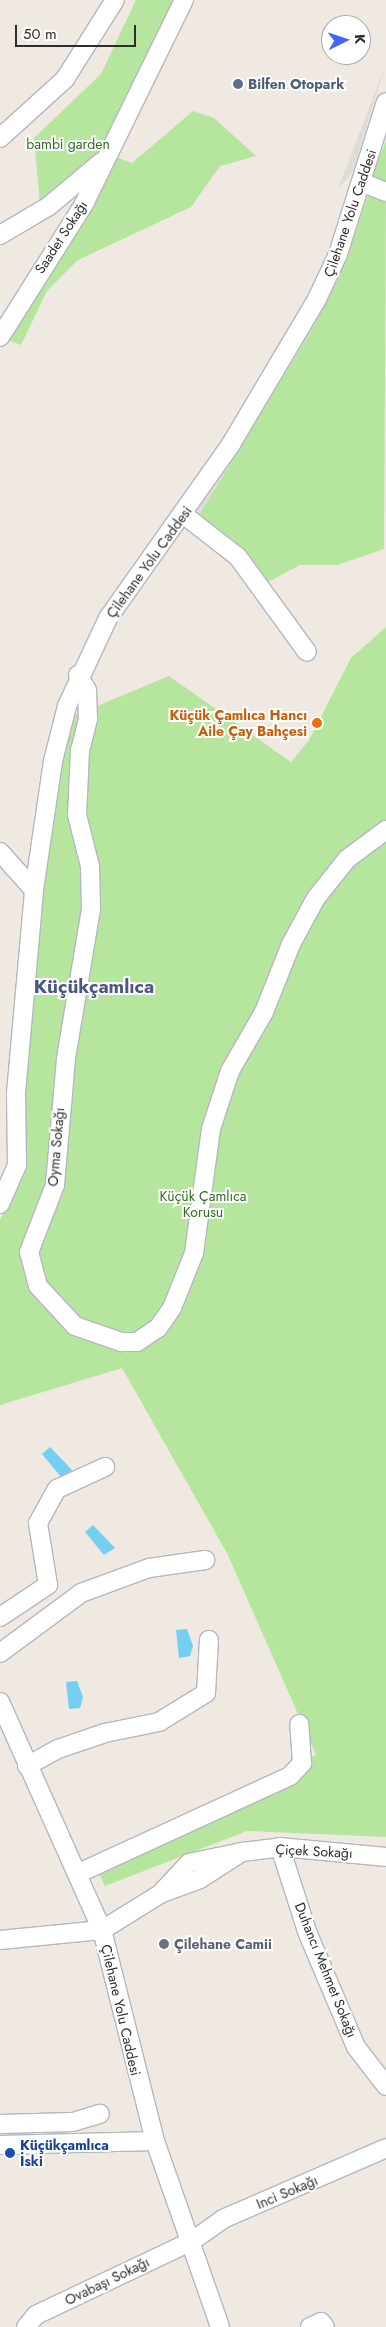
<!DOCTYPE html>
<meta charset="utf-8">
<style>
body{margin:0}
#map{position:relative;width:386px;height:2327px;overflow:hidden;background:#efe9e1;font-family:Jost,sans-serif}
div>[style]{position:absolute}
.green>*{inset:0;background:#b6e59e}
.plaza>*{inset:0;background:#dfdcd8}
.water>*{inset:0;background:#75cff0}
.roads{filter:drop-shadow(1px 0 #b4b7c1) drop-shadow(-1px 0 #b4b7c1) drop-shadow(0 1px #b4b7c1) drop-shadow(0 -1px #b4b7c1)}
.minor>*{height:18px;margin:-9px;padding:0 9px;transform-origin:9px;border-radius:9px;background:#fff}
.dots>*{width:14px;height:14px;translate:-50% -50%;box-sizing:border-box;border:2px solid #fff;border-radius:50%}
span{translate:-50% -50%;white-space:nowrap;text-align:center;line-height:1.15;-webkit-text-stroke:4px #fff;paint-order:stroke}
.service-label{font-size:14px;color:#4e5e75;font-weight:700}
.left{translate:0 -50%;text-align:left}
.park-label{font-size:14px;color:#2c6e1b}
.street-label{font-size:14px;color:#2e2e2e}
.food-label{font-size:14px;color:#c56008;font-weight:700}
.right{translate:-100% -50%;text-align:right}
.worship-label{font-size:14px;color:#5b616d;font-weight:700}
.transit-label{font-size:14px;color:#164399;font-weight:700}
.district-label{font-size:19px;color:#4d5680;font-weight:700}
.north{position:absolute;left:321px;top:15px;width:50px;height:50px;box-sizing:border-box;background:#fff;border:1px solid #ababab;border-radius:50%;rotate:86deg;font-size:14px;font-weight:700;line-height:20px;text-align:center;color:#2e2e2e}
.north::after{content:'';display:block;margin:auto;width:18px;height:22px;background:#4264fb;clip-path:polygon(50% 0,100% 100%,50% 72%,0 100%)}
.scale{position:absolute;left:15px;top:25px;width:121px;height:22px;box-sizing:border-box;border:2px solid #2e2e2e;border-top:0;padding-left:6px;font-size:15px;line-height:18px;white-space:nowrap;color:#2e2e2e;-webkit-text-stroke:4px #fff;paint-order:stroke}
</style>
<div id="map">
<div class="green">
<div style="clip-path:polygon(136px 0,176px 0,99px 153px,40px 204px,34px 138px,101px 74px)"></div>
<div style="clip-path:polygon(193px 111px,214px 118px,256px 156px,220px 166px,191px 207px,78px 260px,47px 291px,21px 345px,8px 340px,116px 157px,132px 163px)"></div>
<div style="clip-path:polygon(386px 141px,386px 182px,372px 176px)"></div>
<div style="clip-path:polygon(369px 193px,386px 200px,384px 549px,337px 565px,300px 565px,268px 582px,240px 552px,197px 518px,309px 334px,339px 277px)"></div>
<div style="clip-path:polygon(386px 627px,386px 1837px,247px 1831px,105px 1886px,93px 1861px,316px 1755px,228px 1555px,122px 1368px,0 1405px,0 1220px,26px 1163px,21px 1089px,45px 847px,73px 716px,169px 676px,291px 762px,309px 740px,351px 658px)"></div>
</div>
<div class="plaza">
<div style="clip-path:polygon(386px 64px,352px 173px,338px 189px)"></div>
<div style="clip-path:polygon(369px 193px,339px 277px,309px 334px,197px 518px,192px 513px)"></div>
</div>
<div class="water">
<div style="clip-path:polygon(50px 1447px,72px 1470px,62px 1478px,42px 1454px)"></div>
<div style="clip-path:polygon(93px 1525px,115px 1548px,104px 1555px,85px 1532px)"></div>
<div style="clip-path:polygon(187px 1629px,193px 1646px,190px 1656px,179px 1658px,176px 1630px)"></div>
<div style="clip-path:polygon(77px 1681px,83px 1697px,80px 1708px,69px 1709px,66px 1682px)"></div>
</div>
<div class="roads">
<div class="minor">
<div style="left:0;top:138px;width:88px;rotate:-42.2deg"></div>
<div style="left:65px;top:79px;width:93px;rotate:-57.7deg"></div>
<div style="left:361px;top:182px;width:27px;rotate:22deg"></div>
<div style="left:0;top:235px;width:57px;rotate:-30.6deg"></div>
<div style="left:49px;top:206px;width:67px;rotate:-40.1deg"></div>
<div style="left:0;top:337px;width:157px;rotate:-57.7deg"></div>
<div style="left:84px;top:204px;width:227px;rotate:-63.9deg"></div>
<div style="left:184px;top:515px;width:68px;rotate:37.9deg"></div>
<div style="left:238px;top:557px;width:117px;rotate:54deg"></div>
<div style="left:78px;top:675px;width:17px;rotate:59deg"></div>
<div style="left:87px;top:690px;width:29px;rotate:88deg"></div>
<div style="left:88px;top:719px;width:32px;rotate:104deg"></div>
<div style="left:80px;top:750px;width:65px;rotate:92.6deg"></div>
<div style="left:77px;top:815px;width:53px;rotate:75.7deg"></div>
<div style="left:90px;top:866px;width:43px;rotate:88.7deg"></div>
<div style="left:91px;top:909px;width:152px;rotate:99.5deg"></div>
<div style="left:66px;top:1059px;width:126px;rotate:95deg"></div>
<div style="left:55px;top:1185px;width:72px;rotate:111.2deg"></div>
<div style="left:29px;top:1252px;width:35px;rotate:75deg"></div>
<div style="left:38px;top:1286px;width:54px;rotate:47.2deg"></div>
<div style="left:75px;top:1326px;width:49px;rotate:19.2deg"></div>
<div style="left:121px;top:1342px;width:16px"></div>
<div style="left:137px;top:1342px;width:25px;rotate:-34deg"></div>
<div style="left:158px;top:1328px;width:24px;rotate:-55deg"></div>
<div style="left:172px;top:1308px;width:59px;rotate:-68.2deg"></div>
<div style="left:194px;top:1253px;width:125px;rotate:-82.2deg"></div>
<div style="left:211px;top:1129px;width:61px;rotate:-71.9deg"></div>
<div style="left:230px;top:1071px;width:68px;rotate:-60deg"></div>
<div style="left:264px;top:1012px;width:73px;rotate:-68.3deg"></div>
<div style="left:291px;top:944px;width:52px;rotate:-61.5deg"></div>
<div style="left:316px;top:898px;width:50px;rotate:-51.5deg"></div>
<div style="left:347px;top:859px;width:49px;rotate:-36.6deg"></div>
<div style="left:0;top:852px;width:51px;rotate:48.2deg"></div>
<div style="left:0;top:1204px;width:43px;rotate:-66.4deg"></div>
<div style="left:17px;top:1165px;width:72px;rotate:-90.8deg"></div>
<div style="left:16px;top:1093px;width:204px;rotate:-84.9deg"></div>
<div style="left:34px;top:890px;width:130px;rotate:-81.6deg"></div>
<div style="left:53px;top:761px;width:57px;rotate:-75.7deg"></div>
<div style="left:67px;top:706px;width:97px;rotate:-65deg"></div>
<div style="left:108px;top:618px;width:213px;rotate:-54.7deg"></div>
<div style="left:231px;top:444px;width:169px;rotate:-59.3deg"></div>
<div style="left:317px;top:299px;width:50px;rotate:-65deg"></div>
<div style="left:338px;top:254px;width:159px;rotate:-72.5deg"></div>
<div style="left:0;top:1617px;width:58px;rotate:-33.7deg"></div>
<div style="left:48px;top:1585px;width:63px;rotate:-99.2deg"></div>
<div style="left:38px;top:1523px;width:39px;rotate:-61deg"></div>
<div style="left:57px;top:1489px;width:53px;rotate:-24.6deg"></div>
<div style="left:0;top:1653px;width:101px;rotate:-36.5deg"></div>
<div style="left:81px;top:1593px;width:72px;rotate:-20.2deg"></div>
<div style="left:149px;top:1568px;width:57px;rotate:-8.1deg"></div>
<div style="left:0;top:1702px;width:250px;rotate:65.9deg"></div>
<div style="left:102px;top:1930px;width:218px;rotate:75.9deg"></div>
<div style="left:155px;top:2141px;width:197px;rotate:70.7deg"></div>
<div style="left:27px;top:1766px;width:35px;rotate:-29deg"></div>
<div style="left:58px;top:1749px;width:50px;rotate:-18.8deg"></div>
<div style="left:105px;top:1733px;width:55px;rotate:-11.5deg"></div>
<div style="left:159px;top:1722px;width:55px;rotate:-31.7deg"></div>
<div style="left:206px;top:1693px;width:53px;rotate:-86.8deg"></div>
<div style="left:280px;top:1847px;width:91px;rotate:72.2deg"></div>
<div style="left:308px;top:1934px;width:123px;rotate:67deg"></div>
<div style="left:356px;top:2047px;width:49px;rotate:52.4deg"></div>
<div style="left:79px;top:1873px;width:232px;rotate:-24.7deg"></div>
<div style="left:290px;top:1776px;width:18px;rotate:-47deg"></div>
<div style="left:302px;top:1763px;width:39px;rotate:-94deg"></div>
<div style="left:163px;top:1891px;width:38px;rotate:-47deg"></div>
<div style="left:189px;top:1863px;width:54px;rotate:-11.7deg"></div>
<div style="left:242px;top:1852px;width:38px;rotate:-7deg"></div>
<div style="left:280px;top:1847px;width:106px;rotate:5.4deg"></div>
<div style="left:0;top:1940px;width:102px;rotate:-5.6deg"></div>
<div style="left:102px;top:1930px;width:70px;rotate:-31.7deg"></div>
<div style="left:162px;top:1893px;width:40px;rotate:-20.2deg"></div>
<div style="left:200px;top:1879px;width:50px;rotate:-32.7deg"></div>
<div style="left:0;top:2124px;width:73px;rotate:-1.6deg"></div>
<div style="left:73px;top:2122px;width:28px;rotate:-17deg"></div>
<div style="left:0;top:2145px;width:155px;rotate:-1.5deg"></div>
<div style="left:26px;top:2327px;width:16px;rotate:-50deg"></div>
<div style="left:36px;top:2315px;width:173px;rotate:-25.4deg"></div>
<div style="left:192px;top:2241px;width:38px;rotate:-35deg"></div>
<div style="left:223px;top:2219px;width:178px;rotate:-23.5deg"></div>
<div style="left:310px;top:2327px;width:12px;rotate:-24deg"></div>
<div style="left:321px;top:2322px;width:6px;rotate:51deg"></div>
</div>
</div>
<div class="dots">
<div style="left:238px;top:84px;background:#5c6f8a"></div>
<div style="left:317px;top:723px;background:#e8710a"></div>
<div style="left:164px;top:1944px;background:#6b7280"></div>
<div style="left:10px;top:2153px;background:#1a4fb4"></div>
</div>
<div class="service-label">
<span class="left" style="left:248px;top:84px">Bilfen Otopark</span>
</div>
<div class="park-label">
<span style="left:68px;top:144px">bambi garden</span>
<span style="left:203px;top:1204px">Küçük Çamlıca<br>Korusu</span>
</div>
<div class="street-label">
<span style="left:350px;top:213px;rotate:-71deg">Çilehane Yolu Caddesi</span>
<span style="left:61px;top:237px;rotate:-57deg">Saadet Sokağı</span>
<span style="left:149px;top:562px;rotate:-54deg">Çilehane Yolu Caddesi</span>
<span style="left:56px;top:1147px;rotate:-85deg">Oyma Sokağı</span>
<span style="left:314px;top:1851px;rotate:3deg">Çiçek Sokağı</span>
<span style="left:326px;top:1970px;rotate:68deg">Duhancı Mehmet Sokağı</span>
<span style="left:121px;top:2010px;rotate:77deg">Çilehane Yolu Caddesi</span>
<span style="left:287px;top:2192px;rotate:-23deg">Inci Sokağı</span>
<span style="left:107px;top:2281px;rotate:-26deg">Ovabaşı Sokağı</span>
</div>
<div class="food-label">
<span class="right" style="left:307px;top:723px">Küçük Çamlıca Hancı<br>Aile Çay Bahçesi</span>
</div>
<div class="worship-label">
<span class="left" style="left:174px;top:1944px">Çilehane Camii</span>
</div>
<div class="transit-label">
<span class="left" style="left:20px;top:2153px">Küçükçamlıca<br>İski</span>
</div>
<div class="district-label">
<span style="left:94px;top:987px">Küçükçamlıca</span>
</div>
<div class="north">K</div>
<div class="scale">50 m</div>
</div>
